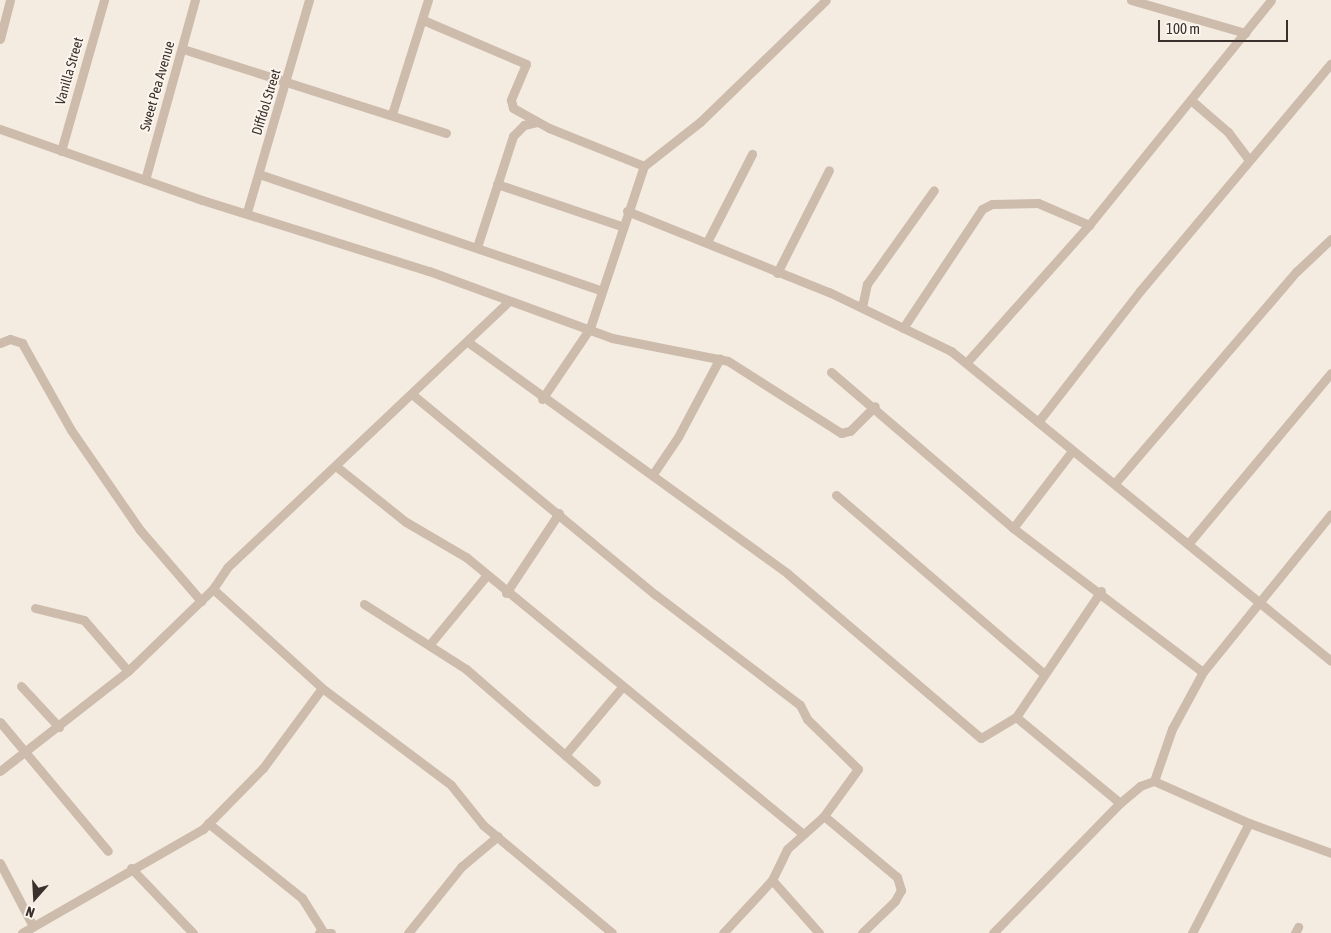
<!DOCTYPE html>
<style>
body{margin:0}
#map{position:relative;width:1331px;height:933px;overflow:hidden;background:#f4ebe1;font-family:"Asap Condensed",sans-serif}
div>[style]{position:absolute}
.minor>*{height:9px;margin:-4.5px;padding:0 4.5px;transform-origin:4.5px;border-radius:4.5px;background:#cdbbac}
span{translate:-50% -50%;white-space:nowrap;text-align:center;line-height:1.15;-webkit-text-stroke:4px #fbf5ee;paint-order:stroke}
.street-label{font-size:14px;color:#3b302b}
.north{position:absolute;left:10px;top:873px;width:50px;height:50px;-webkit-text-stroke:4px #fbf5ee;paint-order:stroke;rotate:199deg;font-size:14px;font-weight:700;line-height:20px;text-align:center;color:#3b302b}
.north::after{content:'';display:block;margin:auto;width:18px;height:22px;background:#3b302b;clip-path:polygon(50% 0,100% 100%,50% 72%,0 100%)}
.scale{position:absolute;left:1158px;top:20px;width:130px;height:22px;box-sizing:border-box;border:2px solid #3b302b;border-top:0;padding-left:6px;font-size:15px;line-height:18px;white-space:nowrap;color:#3b302b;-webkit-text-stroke:4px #fbf5ee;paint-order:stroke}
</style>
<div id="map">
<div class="minor">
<div style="left:1131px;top:0;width:119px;rotate:16.1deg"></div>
<div style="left:423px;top:20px;width:112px;rotate:23.1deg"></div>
<div style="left:526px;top:64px;width:39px;rotate:113deg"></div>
<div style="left:511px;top:100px;width:8px;rotate:76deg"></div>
<div style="left:513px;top:108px;width:41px;rotate:29.1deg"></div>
<div style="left:549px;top:128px;width:102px;rotate:21.8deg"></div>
<div style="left:0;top:39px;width:40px;rotate:-75.6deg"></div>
<div style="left:183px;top:49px;width:276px;rotate:17.7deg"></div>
<div style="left:1192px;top:101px;width:48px;rotate:40.7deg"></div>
<div style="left:1228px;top:132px;width:35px;rotate:53deg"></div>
<div style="left:392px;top:114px;width:120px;rotate:-72.5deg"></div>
<div style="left:0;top:129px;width:214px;rotate:19.4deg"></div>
<div style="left:202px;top:200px;width:238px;rotate:17.4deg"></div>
<div style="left:429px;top:271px;width:195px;rotate:20.1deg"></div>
<div style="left:612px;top:338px;width:118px;rotate:11.2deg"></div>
<div style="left:728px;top:361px;width:134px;rotate:32.5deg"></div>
<div style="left:841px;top:433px;width:9px;rotate:-13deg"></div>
<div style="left:850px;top:431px;width:35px;rotate:-45deg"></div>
<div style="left:61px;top:151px;width:157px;rotate:-74.1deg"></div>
<div style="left:259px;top:174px;width:360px;rotate:18.8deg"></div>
<div style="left:145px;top:180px;width:187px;rotate:-74.5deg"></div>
<div style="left:497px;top:184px;width:131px;rotate:18.7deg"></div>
<div style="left:627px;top:211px;width:218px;rotate:21.9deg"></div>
<div style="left:829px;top:292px;width:136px;rotate:25.8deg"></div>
<div style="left:951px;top:351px;width:490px;rotate:39.2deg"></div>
<div style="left:247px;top:212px;width:221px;rotate:-73.7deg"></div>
<div style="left:707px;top:242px;width:99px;rotate:-62.9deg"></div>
<div style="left:477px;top:247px;width:117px;rotate:-72deg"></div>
<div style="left:513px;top:136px;width:16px;rotate:-45deg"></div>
<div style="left:524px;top:125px;width:13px;rotate:-13deg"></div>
<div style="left:777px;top:273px;width:115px;rotate:-63.2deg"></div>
<div style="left:509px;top:301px;width:388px;rotate:136.6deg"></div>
<div style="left:227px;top:568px;width:25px;rotate:124deg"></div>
<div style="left:213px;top:589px;width:147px;rotate:42.2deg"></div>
<div style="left:322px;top:688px;width:161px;rotate:36.9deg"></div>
<div style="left:451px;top:785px;width:51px;rotate:51.3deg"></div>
<div style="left:483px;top:825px;width:168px;rotate:39.9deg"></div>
<div style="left:862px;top:307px;width:24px;rotate:-78deg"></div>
<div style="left:867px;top:284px;width:115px;rotate:-54.5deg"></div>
<div style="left:903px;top:328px;width:143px;rotate:-56.4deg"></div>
<div style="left:982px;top:209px;width:11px;rotate:-27deg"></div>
<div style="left:992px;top:204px;width:46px;rotate:-1.2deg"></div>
<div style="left:1038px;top:203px;width:56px;rotate:23.3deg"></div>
<div style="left:468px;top:342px;width:395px;rotate:35.9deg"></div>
<div style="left:788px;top:574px;width:253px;rotate:40.4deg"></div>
<div style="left:981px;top:738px;width:41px;rotate:-31deg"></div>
<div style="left:1016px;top:717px;width:152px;rotate:-56deg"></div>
<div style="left:0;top:343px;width:11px;rotate:-22deg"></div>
<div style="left:10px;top:339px;width:13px;rotate:18deg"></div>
<div style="left:22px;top:343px;width:100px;rotate:60.6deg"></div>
<div style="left:71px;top:430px;width:121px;rotate:55.4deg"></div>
<div style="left:140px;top:530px;width:94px;rotate:49.3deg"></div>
<div style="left:967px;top:362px;width:183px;rotate:-48.3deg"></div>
<div style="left:1089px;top:225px;width:289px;rotate:-51deg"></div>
<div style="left:831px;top:372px;width:240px;rotate:40.6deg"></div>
<div style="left:1013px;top:528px;width:238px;rotate:37.2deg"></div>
<div style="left:413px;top:395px;width:315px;rotate:39.5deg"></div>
<div style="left:656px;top:595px;width:181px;rotate:37.4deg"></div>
<div style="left:800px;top:705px;width:16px;rotate:63deg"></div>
<div style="left:807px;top:719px;width:71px;rotate:44.4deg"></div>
<div style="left:858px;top:769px;width:58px;rotate:125.9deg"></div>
<div style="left:542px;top:399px;width:86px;rotate:-55.9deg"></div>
<div style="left:590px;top:328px;width:171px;rotate:-71.6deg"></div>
<div style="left:644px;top:166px;width:71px;rotate:-38.2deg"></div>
<div style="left:700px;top:122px;width:175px;rotate:-44.1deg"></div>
<div style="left:1038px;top:422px;width:166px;rotate:-52.1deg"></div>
<div style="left:1140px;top:291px;width:297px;rotate:-50deg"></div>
<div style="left:337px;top:467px;width:88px;rotate:38.6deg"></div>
<div style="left:406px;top:522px;width:69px;rotate:30.3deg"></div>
<div style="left:466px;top:557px;width:435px;rotate:39.4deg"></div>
<div style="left:653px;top:474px;width:45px;rotate:-56deg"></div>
<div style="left:678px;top:437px;width:89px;rotate:-62deg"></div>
<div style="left:1115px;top:483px;width:279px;rotate:-49.4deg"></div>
<div style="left:1297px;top:271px;width:47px;rotate:-43.3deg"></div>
<div style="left:836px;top:495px;width:273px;rotate:40.7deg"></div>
<div style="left:1013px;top:528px;width:97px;rotate:-52.5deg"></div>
<div style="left:1188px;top:544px;width:223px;rotate:-50.1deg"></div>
<div style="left:506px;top:593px;width:96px;rotate:-56.5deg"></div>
<div style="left:364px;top:604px;width:121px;rotate:32.5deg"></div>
<div style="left:466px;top:669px;width:172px;rotate:41deg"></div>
<div style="left:35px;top:608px;width:50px;rotate:13.8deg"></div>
<div style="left:84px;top:620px;width:67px;rotate:49.2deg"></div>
<div style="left:430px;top:644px;width:88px;rotate:-50.5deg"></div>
<div style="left:21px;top:686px;width:56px;rotate:47.2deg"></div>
<div style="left:1016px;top:717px;width:135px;rotate:39.6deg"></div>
<div style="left:0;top:722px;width:168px;rotate:50.1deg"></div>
<div style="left:565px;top:755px;width:89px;rotate:-50deg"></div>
<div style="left:0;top:771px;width:162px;rotate:-38deg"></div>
<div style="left:128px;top:671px;width:118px;rotate:-44deg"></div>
<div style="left:1154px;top:781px;width:55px;rotate:-70.9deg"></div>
<div style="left:1172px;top:729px;width:65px;rotate:-61.5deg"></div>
<div style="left:1203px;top:672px;width:203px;rotate:-51deg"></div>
<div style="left:208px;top:823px;width:120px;rotate:38.6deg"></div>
<div style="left:302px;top:898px;width:38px;rotate:58deg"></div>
<div style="left:1249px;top:823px;width:87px;rotate:20.1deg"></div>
<div style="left:0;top:863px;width:71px;rotate:62.4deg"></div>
<div style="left:131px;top:868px;width:90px;rotate:46.4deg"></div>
<div style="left:772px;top:880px;width:71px;rotate:48.4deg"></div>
<div style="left:22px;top:933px;width:209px;rotate:-29.9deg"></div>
<div style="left:203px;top:829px;width:86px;rotate:-45.5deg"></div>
<div style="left:263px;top:768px;width:99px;rotate:-53.6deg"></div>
<div style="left:319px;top:933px;width:12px"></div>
<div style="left:408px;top:933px;width:85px;rotate:-51.2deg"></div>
<div style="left:461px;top:867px;width:48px;rotate:-40deg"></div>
<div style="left:723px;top:933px;width:72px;rotate:-47.2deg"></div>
<div style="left:772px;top:880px;width:34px;rotate:-64deg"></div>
<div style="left:787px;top:849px;width:50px;rotate:-41.7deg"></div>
<div style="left:824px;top:816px;width:95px;rotate:39.9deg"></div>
<div style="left:897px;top:877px;width:14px;rotate:73deg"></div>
<div style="left:901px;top:890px;width:13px;rotate:119deg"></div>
<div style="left:895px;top:901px;width:46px;rotate:135.9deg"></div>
<div style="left:993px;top:933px;width:182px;rotate:-45.7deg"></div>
<div style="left:1120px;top:803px;width:26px;rotate:-40deg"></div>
<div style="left:1140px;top:786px;width:15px;rotate:-20deg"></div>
<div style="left:1154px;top:781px;width:104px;rotate:23.9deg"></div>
<div style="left:1249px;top:823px;width:124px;rotate:117.4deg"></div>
<div style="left:1295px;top:933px;width:7px;rotate:-63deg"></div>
</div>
<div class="street-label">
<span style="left:69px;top:71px;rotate:-74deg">Vanilla Street</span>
<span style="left:157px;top:86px;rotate:-74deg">Sweet Pea Avenue</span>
<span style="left:266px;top:102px;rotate:-73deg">Diffdol Street</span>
</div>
<div class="north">N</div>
<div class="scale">100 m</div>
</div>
